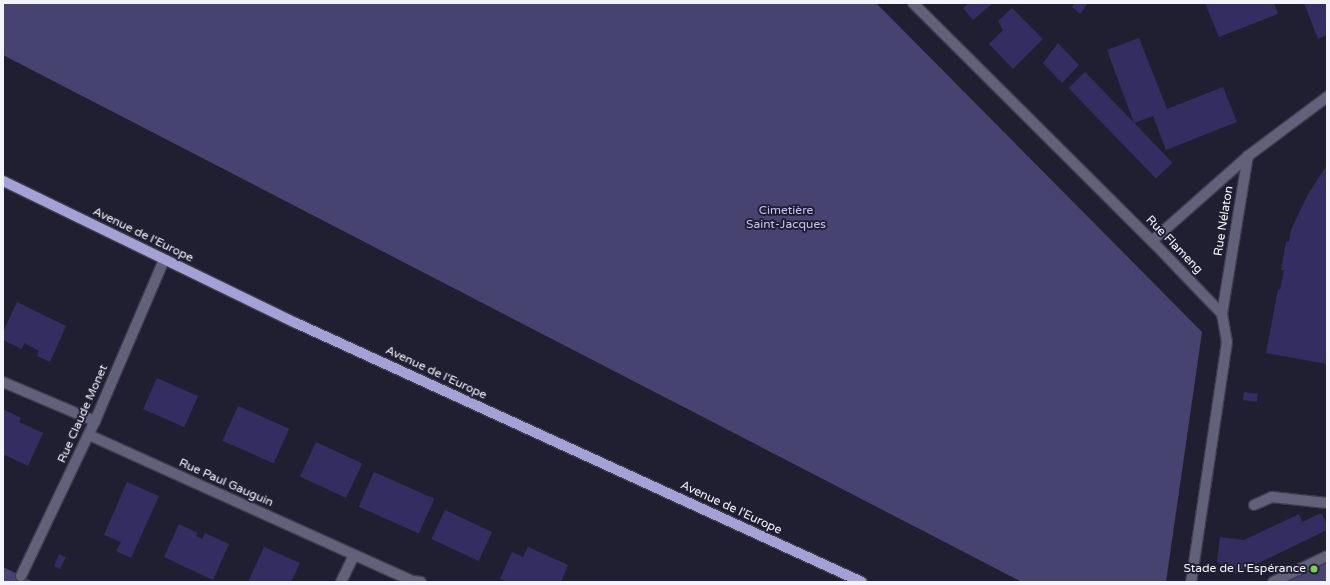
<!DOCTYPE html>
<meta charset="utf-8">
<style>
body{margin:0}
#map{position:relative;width:1330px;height:585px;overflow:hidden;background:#201f31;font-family:"Varela Round",sans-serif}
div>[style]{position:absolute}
.green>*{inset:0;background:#464370}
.building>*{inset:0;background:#332d61;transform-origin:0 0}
.roads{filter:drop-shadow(1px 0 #3e3d4e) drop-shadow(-1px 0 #3e3d4e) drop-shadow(0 1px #3e3d4e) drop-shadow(0 -1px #3e3d4e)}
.minor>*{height:10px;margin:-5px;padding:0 5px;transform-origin:5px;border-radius:5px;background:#62617b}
.major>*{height:10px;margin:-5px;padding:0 5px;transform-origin:5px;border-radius:5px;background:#a3a1d6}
.dots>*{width:11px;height:11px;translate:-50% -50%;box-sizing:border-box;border:2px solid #201f31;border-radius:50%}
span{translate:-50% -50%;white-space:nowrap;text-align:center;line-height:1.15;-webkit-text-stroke:4px #201f31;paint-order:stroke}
.park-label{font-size:12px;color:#c4c2f6}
.street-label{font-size:12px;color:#f3f3fe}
.poi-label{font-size:12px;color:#f3f3fe}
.right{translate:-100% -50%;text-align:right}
.frame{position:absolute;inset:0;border:4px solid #f3f3fe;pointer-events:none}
</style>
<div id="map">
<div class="green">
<div style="clip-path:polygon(3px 3px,876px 3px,1202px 332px,1166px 582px,1022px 582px,3px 55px)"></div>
<div style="clip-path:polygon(1327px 556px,1327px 582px,1273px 582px)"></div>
<div style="clip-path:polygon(3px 567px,21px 576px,34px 582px,3px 582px)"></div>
</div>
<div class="building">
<div style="clip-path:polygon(969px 3px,990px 3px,992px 4px,973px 20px,963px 8px)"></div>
<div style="clip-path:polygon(1075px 3px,1088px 3px,1080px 14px,1072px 7px)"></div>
<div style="clip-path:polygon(1205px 3px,1274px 3px,1278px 14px,1219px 37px)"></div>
<div style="clip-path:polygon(1304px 3px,1327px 3px,1327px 35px,1318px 39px)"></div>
<div style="clip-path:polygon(1012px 8px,1043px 39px,1013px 69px,989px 44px,1003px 30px,998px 21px)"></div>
<div style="clip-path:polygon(1139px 38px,1167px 109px,1223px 87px,1237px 122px,1166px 150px,1153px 116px,1134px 123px,1107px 50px)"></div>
<div style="clip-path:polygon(1058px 43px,1079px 65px,1062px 83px,1043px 63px)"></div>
<div style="left:1085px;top:72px;width:126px;height:23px;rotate:46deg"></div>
<div style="clip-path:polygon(1327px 165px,1327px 364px,1266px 353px,1278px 289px,1280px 290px,1284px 270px,1281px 270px,1286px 242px,1289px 242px,1291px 230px,1308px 194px)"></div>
<div style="clip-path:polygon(17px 302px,66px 326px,50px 362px,37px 356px,39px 351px,24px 343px,22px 349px,3px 340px,3px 332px)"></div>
<div style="left:157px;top:378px;width:45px;height:34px;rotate:24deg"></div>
<div style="left:1244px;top:392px;width:14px;height:8px;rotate:8deg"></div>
<div style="left:238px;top:406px;width:56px;height:38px;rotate:24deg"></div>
<div style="clip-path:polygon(3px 409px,21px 418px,19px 422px,43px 433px,28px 466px,5px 455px,3px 459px)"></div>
<div style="left:316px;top:442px;width:51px;height:38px;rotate:25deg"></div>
<div style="left:374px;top:472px;width:66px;height:38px;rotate:24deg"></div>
<div style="clip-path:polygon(127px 482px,159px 496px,131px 558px,116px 551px,121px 542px,104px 535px)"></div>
<div style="left:445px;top:510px;width:52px;height:32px;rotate:25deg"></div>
<div style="clip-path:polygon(1299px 514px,1302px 522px,1319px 514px,1322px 514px,1327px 524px,1327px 530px,1236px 574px,1217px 562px,1220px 537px,1244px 540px)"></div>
<div style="clip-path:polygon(179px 524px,198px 533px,196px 536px,202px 539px,205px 533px,229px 544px,213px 580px,164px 557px)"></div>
<div style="clip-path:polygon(264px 547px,300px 563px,291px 582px,248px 582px)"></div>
<div style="clip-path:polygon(528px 547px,568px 565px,561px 582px,508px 582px,500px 579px,512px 552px,523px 557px)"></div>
<div style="clip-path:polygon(59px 554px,66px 557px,60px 569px,54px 566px)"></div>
</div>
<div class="roads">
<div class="minor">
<div style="left:913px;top:3px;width:337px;rotate:44.9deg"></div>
<div style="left:1152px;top:241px;width:101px;rotate:46.2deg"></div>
<div style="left:1222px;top:314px;width:28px;rotate:80deg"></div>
<div style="left:1227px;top:342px;width:243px;rotate:98.5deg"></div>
<div style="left:1152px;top:241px;width:128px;rotate:-41.5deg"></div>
<div style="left:1248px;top:156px;width:99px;rotate:-36.8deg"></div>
<div style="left:1222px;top:314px;width:160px;rotate:-80.7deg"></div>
<div style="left:3px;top:382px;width:100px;rotate:23deg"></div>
<div style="left:89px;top:435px;width:355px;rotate:24.3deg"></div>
<div style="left:413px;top:581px;width:8px;rotate:7deg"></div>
<div style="left:1254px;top:505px;width:20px;rotate:-24deg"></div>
<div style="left:1272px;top:497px;width:55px;rotate:6.2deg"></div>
<div style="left:21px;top:576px;width:172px;rotate:-64.5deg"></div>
<div style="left:95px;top:421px;width:175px;rotate:-66.8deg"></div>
<div style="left:341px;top:582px;width:30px;rotate:-64deg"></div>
<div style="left:1273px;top:582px;width:60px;rotate:-25.7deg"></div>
</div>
<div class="major">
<div style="left:3px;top:181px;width:326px;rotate:25.9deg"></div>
<div style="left:296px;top:323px;width:622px;rotate:24.59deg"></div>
</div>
</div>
<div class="dots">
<div style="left:1314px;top:569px;background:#7fd052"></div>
</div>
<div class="park-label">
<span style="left:786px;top:218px">Cimetière<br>Saint-Jacques</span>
</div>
<div class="street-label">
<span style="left:1224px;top:221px;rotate:-81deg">Rue Nélaton</span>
<span style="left:143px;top:235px;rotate:26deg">Avenue de l'Europe</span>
<span style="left:1174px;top:245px;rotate:46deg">Rue Flameng</span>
<span style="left:436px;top:373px;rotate:25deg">Avenue de l'Europe</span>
<span style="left:83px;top:414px;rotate:-66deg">Rue Claude Monet</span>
<span style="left:226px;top:483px;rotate:24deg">Rue Paul Gauguin</span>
<span style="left:731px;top:508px;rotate:25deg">Avenue de l'Europe</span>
</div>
<div class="poi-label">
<span class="right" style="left:1306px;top:569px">Stade de L'Espérance</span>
</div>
<div class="frame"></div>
</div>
